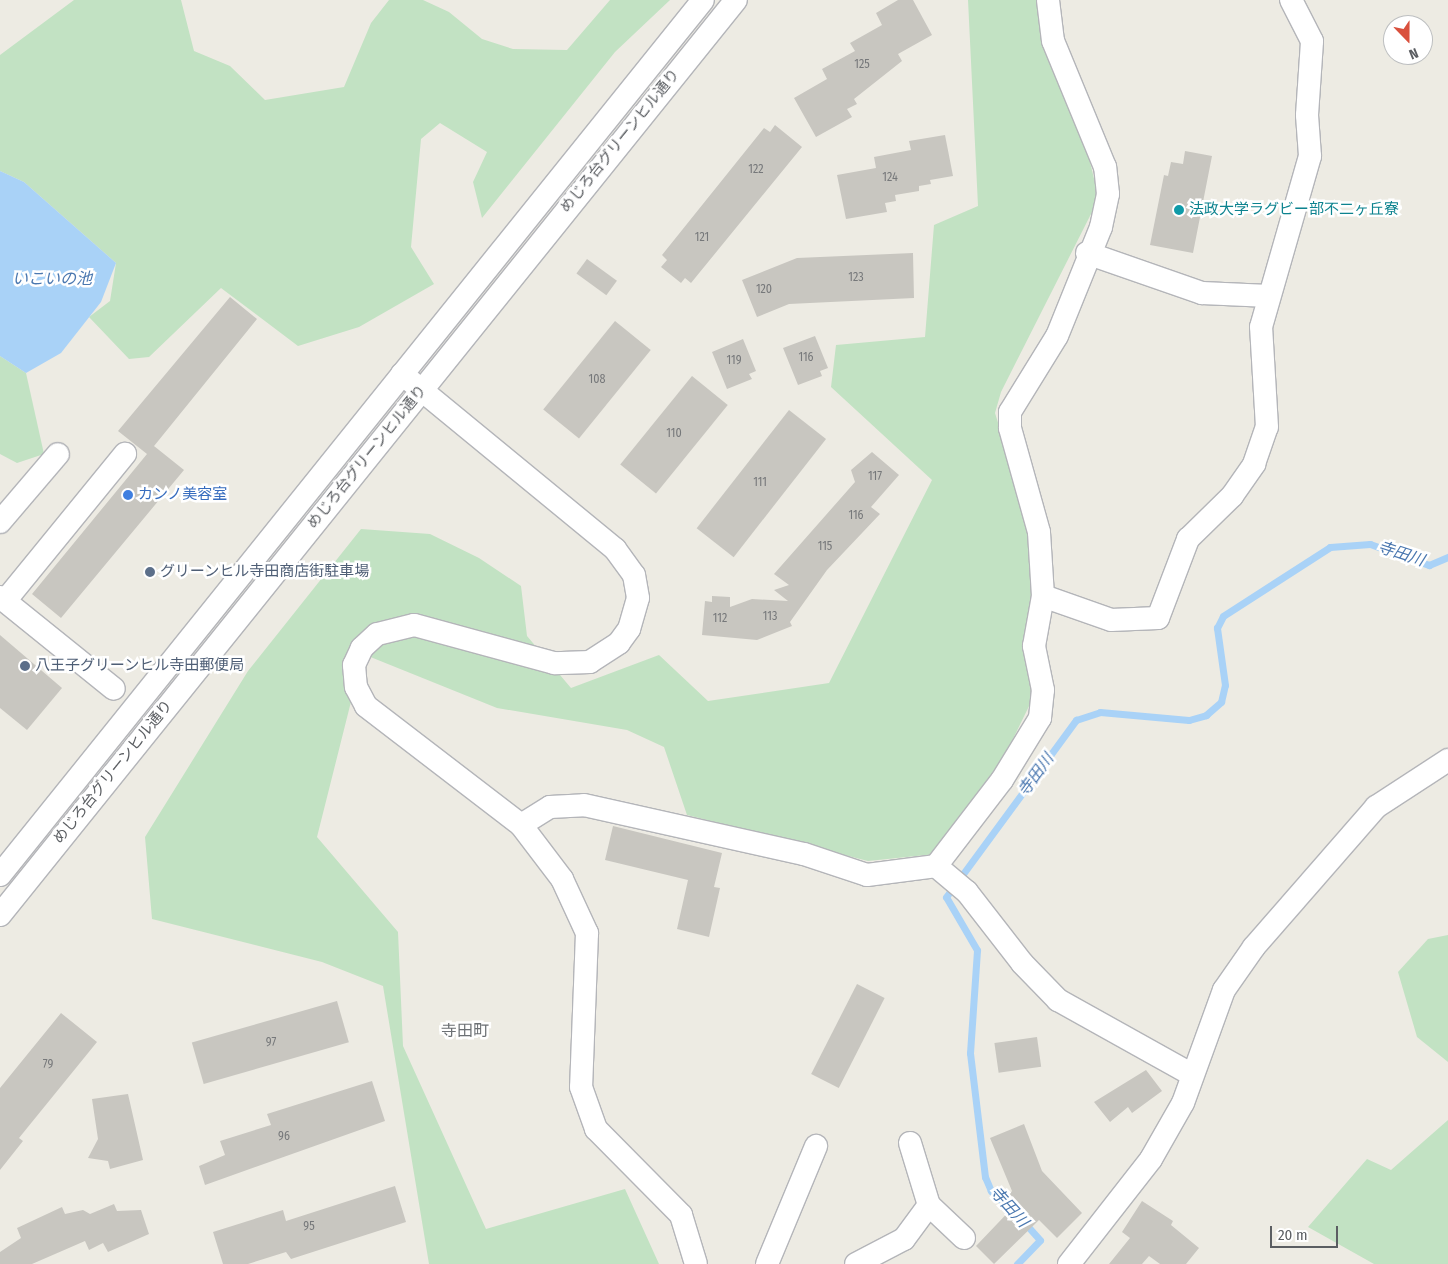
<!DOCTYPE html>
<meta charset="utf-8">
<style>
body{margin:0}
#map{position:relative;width:1448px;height:1264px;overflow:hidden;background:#edebe3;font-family:"Fira Sans Condensed","Noto Sans JP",sans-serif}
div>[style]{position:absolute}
.green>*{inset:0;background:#c2e2c3}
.water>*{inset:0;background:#a9d2f7}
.stream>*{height:7px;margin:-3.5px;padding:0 3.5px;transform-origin:3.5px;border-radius:3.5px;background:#a9d2f7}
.building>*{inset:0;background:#c8c6c0;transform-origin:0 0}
.roads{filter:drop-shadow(1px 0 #b4b5b9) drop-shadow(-1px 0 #b4b5b9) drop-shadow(0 1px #b4b5b9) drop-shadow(0 -1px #b4b5b9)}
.minor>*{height:22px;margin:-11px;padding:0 11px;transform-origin:11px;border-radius:11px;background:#fff}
.dots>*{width:14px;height:14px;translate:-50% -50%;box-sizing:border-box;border:2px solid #fff;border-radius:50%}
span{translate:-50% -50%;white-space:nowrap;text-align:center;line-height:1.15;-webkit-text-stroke:5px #fff;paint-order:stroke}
.number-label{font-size:12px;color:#76787a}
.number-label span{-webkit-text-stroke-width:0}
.street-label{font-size:15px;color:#5b5e62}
.culture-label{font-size:15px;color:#0d838f}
.left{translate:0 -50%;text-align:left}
.shop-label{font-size:15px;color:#366cbe}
.service-label{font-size:15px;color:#4e5e75}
.water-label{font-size:16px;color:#4b78b0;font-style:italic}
.neighbourhood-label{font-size:16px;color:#6c7074}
.north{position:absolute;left:1383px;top:15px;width:50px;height:50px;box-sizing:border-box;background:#fff;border:1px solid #bdbfc0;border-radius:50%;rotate:158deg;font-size:14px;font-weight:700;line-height:20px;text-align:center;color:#5b5e62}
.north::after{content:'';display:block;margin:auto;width:18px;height:22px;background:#d9503d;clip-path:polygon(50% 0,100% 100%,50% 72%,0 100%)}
.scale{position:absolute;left:1270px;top:1226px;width:68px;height:22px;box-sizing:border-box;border:2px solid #5b5e62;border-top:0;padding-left:6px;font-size:15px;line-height:18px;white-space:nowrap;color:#5b5e62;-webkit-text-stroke:4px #fff;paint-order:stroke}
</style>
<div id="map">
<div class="green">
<div style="clip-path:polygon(74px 0,181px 0,194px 51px,230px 66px,265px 100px,344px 87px,371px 23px,389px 0,423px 0,449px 12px,482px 39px,513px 49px,567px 50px,610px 0,670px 0,615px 52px,482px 218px,473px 182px,487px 152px,440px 123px,421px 139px,411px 247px,434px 284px,359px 327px,298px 346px,221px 288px,149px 357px,129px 359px,89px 317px,110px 301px,116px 263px,24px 182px,0 171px,0 55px)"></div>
<div style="clip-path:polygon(968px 0,1041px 0,1038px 16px,1046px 49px,1084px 137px,1097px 191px,1092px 212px,1001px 392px,995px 413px,1029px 522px,1036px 588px,1033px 698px,993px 780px,936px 854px,868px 861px,687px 815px,664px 747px,627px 730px,497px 708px,363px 654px,317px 837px,398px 932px,403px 1046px,486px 1229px,625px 1189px,659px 1264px,429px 1264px,383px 986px,322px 962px,152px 919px,145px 837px,248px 671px,361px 529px,430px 534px,479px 558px,521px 586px,527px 636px,571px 688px,659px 655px,708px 701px,829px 683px,932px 480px,831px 387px,836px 345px,925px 337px,934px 225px,978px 206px)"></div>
<div style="clip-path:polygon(0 356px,26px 373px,44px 454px,17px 463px,0 454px)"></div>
<div style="clip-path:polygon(1448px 935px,1448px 1062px,1417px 1037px,1398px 972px,1428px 939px)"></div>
<div style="clip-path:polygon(1448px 1120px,1448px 1264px,1374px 1264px,1308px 1227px,1367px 1159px,1391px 1170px)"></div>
</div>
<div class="water">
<div style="clip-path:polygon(0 171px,24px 182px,116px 263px,101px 302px,61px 353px,26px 373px,0 356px)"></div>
</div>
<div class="stream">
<div style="left:1016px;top:1215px;width:35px;rotate:-136deg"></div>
<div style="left:991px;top:1191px;width:15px;rotate:-113deg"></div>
<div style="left:985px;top:1177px;width:125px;rotate:-96.9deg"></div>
<div style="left:970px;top:1053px;width:103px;rotate:-86.1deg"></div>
<div style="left:977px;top:950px;width:61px;rotate:-120.3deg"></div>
<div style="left:946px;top:897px;width:220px;rotate:-53.7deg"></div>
<div style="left:1076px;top:720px;width:25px;rotate:-18deg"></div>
<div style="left:1100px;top:712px;width:89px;rotate:5.1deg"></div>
<div style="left:1189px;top:720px;width:18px;rotate:-16deg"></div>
<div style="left:1206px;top:715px;width:20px;rotate:-41deg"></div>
<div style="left:1221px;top:702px;width:17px;rotate:-77deg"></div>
<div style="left:1225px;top:685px;width:58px;rotate:-98deg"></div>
<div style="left:1217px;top:628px;width:13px;rotate:-63deg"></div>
<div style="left:1223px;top:616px;width:127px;rotate:-32.8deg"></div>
<div style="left:1330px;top:547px;width:40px;rotate:-4.3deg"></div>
<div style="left:1370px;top:544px;width:63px;rotate:19.6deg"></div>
<div style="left:1429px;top:565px;width:21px;rotate:-23deg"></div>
<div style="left:1017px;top:1264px;width:33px;rotate:-46deg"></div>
<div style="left:1040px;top:1240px;width:24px;rotate:-132deg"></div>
</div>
<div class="building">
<div style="clip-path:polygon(898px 0,913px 0,932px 35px,898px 54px,902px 61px,854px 99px,857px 104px,847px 109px,852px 117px,816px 137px,794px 98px,827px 79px,822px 69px,855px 51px,850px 43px,882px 25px,876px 13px)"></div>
<div style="clip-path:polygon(775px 125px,802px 147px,691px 283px,685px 278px,681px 283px,661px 267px,667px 260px,662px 255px,764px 128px,770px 132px)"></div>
<div style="clip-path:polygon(945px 135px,953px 176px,930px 180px,931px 184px,919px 186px,919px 191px,895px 195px,896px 201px,885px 203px,887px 212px,846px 219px,837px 175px,876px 168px,874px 157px,911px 150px,909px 141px)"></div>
<div style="clip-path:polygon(1185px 151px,1212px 156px,1193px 253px,1150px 245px,1164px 175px,1168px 176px,1171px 162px,1183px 164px)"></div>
<div style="clip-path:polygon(913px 253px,914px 298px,789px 304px,757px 317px,742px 280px,797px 258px)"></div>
<div style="left:587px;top:259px;width:37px;height:18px;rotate:36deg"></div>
<div style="clip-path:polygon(230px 297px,257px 319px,150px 451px,154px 446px,184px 470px,61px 618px,32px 594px,147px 454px,118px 431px)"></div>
<div style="left:615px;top:321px;width:46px;height:114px;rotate:39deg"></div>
<div style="clip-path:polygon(815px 336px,828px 368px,820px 371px,822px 376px,798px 385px,783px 348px)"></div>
<div style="clip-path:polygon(743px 339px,756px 371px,749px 374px,752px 379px,727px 389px,712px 352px)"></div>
<div style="left:692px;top:376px;width:46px;height:114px;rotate:39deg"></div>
<div style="left:789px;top:410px;width:47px;height:150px;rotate:38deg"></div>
<div style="clip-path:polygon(872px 452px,899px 475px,871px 507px,880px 514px,827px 570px,790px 622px,792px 626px,757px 640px,702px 635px,705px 601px,712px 602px,712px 596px,730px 597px,730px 607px,752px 599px,788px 601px,774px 590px,789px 585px,774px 574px,855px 482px,851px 470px)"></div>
<div style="clip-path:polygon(0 635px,62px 688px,27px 730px,0 708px)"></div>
<div style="clip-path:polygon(613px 826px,722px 853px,714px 887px,720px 888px,709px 937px,677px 929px,688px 880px,605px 860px)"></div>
<div style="left:857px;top:984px;width:31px;height:101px;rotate:27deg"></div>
<div style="left:337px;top:1001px;width:43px;height:151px;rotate:74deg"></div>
<div style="clip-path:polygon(61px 1013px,97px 1042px,19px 1138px,23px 1141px,0 1170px,0 1088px)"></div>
<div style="left:1037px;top:1037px;width:30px;height:43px;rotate:82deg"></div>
<div style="clip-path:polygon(1146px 1070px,1162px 1091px,1132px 1113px,1128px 1107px,1110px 1122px,1094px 1102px)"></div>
<div style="clip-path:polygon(372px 1081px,385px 1121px,205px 1185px,199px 1166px,225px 1155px,220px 1141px,271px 1125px,267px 1114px)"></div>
<div style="clip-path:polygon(128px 1094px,143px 1160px,110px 1169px,108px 1161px,88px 1158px,98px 1139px,92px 1099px)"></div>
<div style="clip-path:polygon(1024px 1124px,1042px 1171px,1082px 1213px,1057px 1238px,1039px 1220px,994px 1264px,976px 1246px,1018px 1202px,1009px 1195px,1012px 1191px,990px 1138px)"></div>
<div style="clip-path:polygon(395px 1186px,406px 1222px,291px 1259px,286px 1252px,248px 1264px,223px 1264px,213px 1232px,283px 1210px,286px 1221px)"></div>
<div style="clip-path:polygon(1142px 1201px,1173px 1221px,1171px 1225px,1199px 1248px,1186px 1264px,1160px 1264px,1149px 1256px,1142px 1264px,1109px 1264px,1130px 1238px,1122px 1232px)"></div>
<div style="clip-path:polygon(114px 1204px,117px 1211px,141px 1210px,149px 1234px,108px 1252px,103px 1243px,89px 1250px,85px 1241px,32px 1264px,0 1264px,0 1252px,21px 1238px,17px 1228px,62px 1207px,65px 1214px,83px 1210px,90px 1214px)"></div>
</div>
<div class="roads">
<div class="minor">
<div style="left:1087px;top:253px;width:122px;rotate:19.2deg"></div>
<div style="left:1202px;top:293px;width:67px;rotate:2.6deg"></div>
<div style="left:402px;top:374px;width:276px;rotate:39.4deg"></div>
<div style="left:615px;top:549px;width:32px;rotate:54deg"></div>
<div style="left:634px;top:575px;width:23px;rotate:80deg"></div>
<div style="left:638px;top:598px;width:32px;rotate:106deg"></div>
<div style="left:629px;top:629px;width:17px;rotate:126deg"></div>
<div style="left:619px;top:643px;width:35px;rotate:147deg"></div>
<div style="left:590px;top:662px;width:36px;rotate:178deg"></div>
<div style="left:554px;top:663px;width:145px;rotate:-164.8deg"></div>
<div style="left:414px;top:625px;width:38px;rotate:166deg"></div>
<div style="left:377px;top:634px;width:21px;rotate:137deg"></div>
<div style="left:362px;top:648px;width:19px;rotate:115deg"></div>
<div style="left:354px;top:665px;width:22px;rotate:85deg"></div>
<div style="left:356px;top:687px;width:21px;rotate:62deg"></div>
<div style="left:366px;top:706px;width:195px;rotate:37.5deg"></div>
<div style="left:521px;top:825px;width:68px;rotate:52.8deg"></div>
<div style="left:562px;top:879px;width:60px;rotate:65.2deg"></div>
<div style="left:587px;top:933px;width:154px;rotate:92.2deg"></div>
<div style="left:581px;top:1087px;width:45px;rotate:70.3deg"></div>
<div style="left:596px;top:1129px;width:121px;rotate:45.3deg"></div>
<div style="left:681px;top:1215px;width:51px;rotate:73deg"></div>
<div style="left:0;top:522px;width:89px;rotate:-49.5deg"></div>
<div style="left:1043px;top:596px;width:72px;rotate:19.4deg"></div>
<div style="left:1111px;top:620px;width:47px;rotate:-2.4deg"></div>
<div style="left:1158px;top:618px;width:85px;rotate:-69.2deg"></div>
<div style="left:1188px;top:539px;width:62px;rotate:-44.3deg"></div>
<div style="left:1232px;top:496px;width:39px;rotate:-55deg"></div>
<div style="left:1254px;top:464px;width:39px;rotate:-71deg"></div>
<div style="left:1267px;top:427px;width:100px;rotate:-93.4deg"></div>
<div style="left:1261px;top:327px;width:178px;rotate:-74deg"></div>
<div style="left:1310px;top:156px;width:41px;rotate:-94.2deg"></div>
<div style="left:1307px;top:115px;width:74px;rotate:-86.1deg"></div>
<div style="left:1312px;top:41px;width:46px;rotate:-117.1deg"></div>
<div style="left:0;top:597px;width:146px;rotate:38.9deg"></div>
<div style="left:5px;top:601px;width:190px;rotate:-50.8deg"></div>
<div style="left:521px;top:825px;width:34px;rotate:-32deg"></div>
<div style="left:550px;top:807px;width:34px;rotate:-3deg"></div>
<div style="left:584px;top:805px;width:225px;rotate:12.6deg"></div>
<div style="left:804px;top:854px;width:66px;rotate:18.4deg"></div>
<div style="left:867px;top:875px;width:70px;rotate:-7.4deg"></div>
<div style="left:936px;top:866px;width:40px;rotate:40deg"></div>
<div style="left:967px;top:892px;width:90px;rotate:52.2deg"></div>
<div style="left:1022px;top:963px;width:52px;rotate:45.8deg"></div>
<div style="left:1058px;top:1000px;width:152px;rotate:29.1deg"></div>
<div style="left:936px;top:866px;width:108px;rotate:-52.5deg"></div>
<div style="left:1002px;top:780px;width:73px;rotate:-58.5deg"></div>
<div style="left:1040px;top:718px;width:28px;rotate:-84deg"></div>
<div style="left:1043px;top:690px;width:45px;rotate:-101.6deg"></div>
<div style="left:1034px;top:646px;width:51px;rotate:-79.8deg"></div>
<div style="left:1043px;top:596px;width:64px;rotate:-93.6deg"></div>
<div style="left:1039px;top:532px;width:108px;rotate:-105.6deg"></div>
<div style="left:1010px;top:428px;width:16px;rotate:-90deg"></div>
<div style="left:1010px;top:412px;width:89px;rotate:-58.3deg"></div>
<div style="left:1057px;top:336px;width:118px;rotate:-68deg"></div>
<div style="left:1101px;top:227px;width:34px;rotate:-78deg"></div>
<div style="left:1108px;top:194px;width:27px;rotate:-96deg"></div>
<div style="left:1105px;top:167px;width:136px;rotate:-112.4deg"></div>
<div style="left:1053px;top:41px;width:41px;rotate:-97deg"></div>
<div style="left:0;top:875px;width:1122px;rotate:-51.22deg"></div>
<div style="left:0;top:915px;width:1174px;rotate:-51.19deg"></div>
<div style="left:910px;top:1143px;width:65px;rotate:73deg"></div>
<div style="left:929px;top:1205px;width:48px;rotate:43.3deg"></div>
<div style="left:767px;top:1264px;width:128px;rotate:-67.4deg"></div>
<div style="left:856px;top:1264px;width:54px;rotate:-27.5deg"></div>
<div style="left:904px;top:1239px;width:42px;rotate:-53.7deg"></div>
<div style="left:1069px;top:1264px;width:133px;rotate:-52deg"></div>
<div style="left:1151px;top:1159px;width:64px;rotate:-60.3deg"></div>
<div style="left:1183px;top:1103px;width:120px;rotate:-70.1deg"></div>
<div style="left:1224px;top:990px;width:52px;rotate:-55.1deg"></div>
<div style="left:1254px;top:947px;width:186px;rotate:-48.9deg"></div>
<div style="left:1376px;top:807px;width:86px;rotate:-33.1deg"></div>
</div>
</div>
<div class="dots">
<div style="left:1179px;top:210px;background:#0f9aa8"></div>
<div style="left:128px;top:495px;background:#3f7fe0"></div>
<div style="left:150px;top:572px;background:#5c6f8a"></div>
<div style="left:25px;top:666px;background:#5c6f8a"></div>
</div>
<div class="number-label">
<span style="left:862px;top:65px">125</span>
<span style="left:756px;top:170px">122</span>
<span style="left:890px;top:178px">124</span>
<span style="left:702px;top:238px">121</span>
<span style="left:856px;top:278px">123</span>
<span style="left:764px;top:290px">120</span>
<span style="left:806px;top:358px">116</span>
<span style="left:734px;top:361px">119</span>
<span style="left:597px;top:380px">108</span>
<span style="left:674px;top:434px">110</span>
<span style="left:875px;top:477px">117</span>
<span style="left:760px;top:483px">111</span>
<span style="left:856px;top:516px">116</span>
<span style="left:825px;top:547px">115</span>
<span style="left:770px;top:617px">113</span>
<span style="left:720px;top:619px">112</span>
<span style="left:271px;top:1043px">97</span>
<span style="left:48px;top:1065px">79</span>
<span style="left:284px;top:1137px">96</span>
<span style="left:309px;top:1227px">95</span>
</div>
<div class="street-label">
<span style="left:620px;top:141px;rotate:-51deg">めじろ台グリーンヒル通り</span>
<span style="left:367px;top:457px;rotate:-51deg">めじろ台グリーンヒル通り</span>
<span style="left:113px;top:772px;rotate:-51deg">めじろ台グリーンヒル通り</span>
</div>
<div class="culture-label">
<span class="left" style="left:1189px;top:210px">法政大学ラグビー部不二ヶ丘寮</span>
</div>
<div class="shop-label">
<span class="left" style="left:138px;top:495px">カンノ美容室</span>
</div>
<div class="service-label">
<span class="left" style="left:160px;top:572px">グリーンヒル寺田商店街駐車場</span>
<span class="left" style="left:35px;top:666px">八王子グリーンヒル寺田郵便局</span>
</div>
<div class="water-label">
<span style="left:52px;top:279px">いこいの池</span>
<span style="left:1401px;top:554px;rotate:18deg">寺田川</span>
<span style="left:1036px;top:775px;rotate:-54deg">寺田川</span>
<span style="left:1009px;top:1207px;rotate:48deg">寺田川</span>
</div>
<div class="neighbourhood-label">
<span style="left:465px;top:1031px">寺田町</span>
</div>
<div class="north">N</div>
<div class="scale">20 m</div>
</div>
